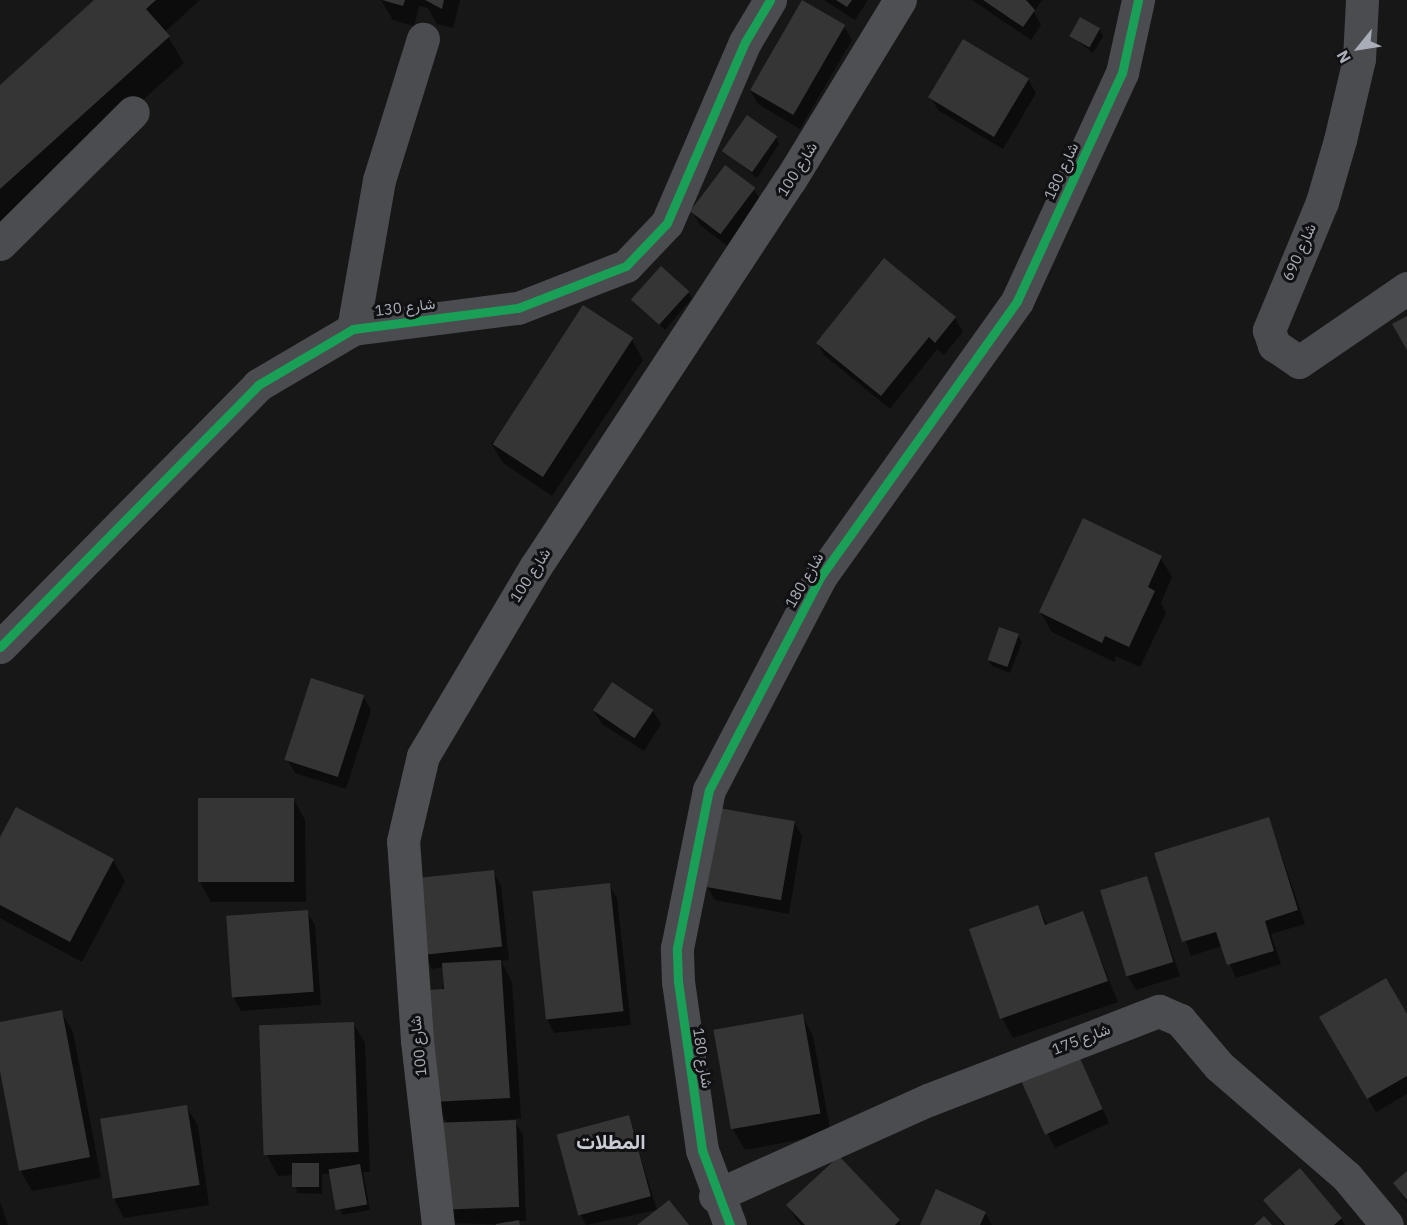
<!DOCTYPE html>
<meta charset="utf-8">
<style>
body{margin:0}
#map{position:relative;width:1407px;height:1225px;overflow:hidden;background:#171717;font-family:"IBM Plex Sans",Vazirmatn,sans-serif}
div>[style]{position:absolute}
.shadow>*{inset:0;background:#0007}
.building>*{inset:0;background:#353536;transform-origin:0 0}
.minor>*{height:33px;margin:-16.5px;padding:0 16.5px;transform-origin:16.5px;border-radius:16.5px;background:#4b4c50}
.major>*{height:33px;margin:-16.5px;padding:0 16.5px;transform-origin:16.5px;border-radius:16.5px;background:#4d4f52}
.cycleway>*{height:9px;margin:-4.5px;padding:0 4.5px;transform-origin:4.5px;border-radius:4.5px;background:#1a9f57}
span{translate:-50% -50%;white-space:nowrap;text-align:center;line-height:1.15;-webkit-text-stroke:6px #111113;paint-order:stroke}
.street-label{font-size:15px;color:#a8adb8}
.district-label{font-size:21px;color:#c9ccd4;font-weight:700}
.north{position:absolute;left:1329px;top:18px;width:60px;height:60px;-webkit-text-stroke:4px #111113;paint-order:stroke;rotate:240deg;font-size:16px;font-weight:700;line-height:24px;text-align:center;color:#a8adb8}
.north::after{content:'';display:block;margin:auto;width:21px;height:27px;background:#a8adb8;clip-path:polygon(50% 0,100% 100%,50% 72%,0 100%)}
</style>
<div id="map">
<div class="shadow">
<div style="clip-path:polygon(96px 0,200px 0,165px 32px,184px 63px,0 228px,0 87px)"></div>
<div style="clip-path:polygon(381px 0,460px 0,453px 28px,437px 24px,428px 8px,419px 6px,414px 26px,393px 20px)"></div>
<div style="clip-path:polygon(824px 0,868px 0,855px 20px)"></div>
<div style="clip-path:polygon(972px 0,1042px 0,1034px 12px,1041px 25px,1031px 40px)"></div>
<div style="clip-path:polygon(803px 2px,844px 26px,852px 40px,800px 129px,758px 104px,750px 90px)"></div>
<div style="clip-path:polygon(1099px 29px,1103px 36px,1093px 53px,1071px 36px)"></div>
<div style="clip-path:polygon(1028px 79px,1036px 93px,1003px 149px,939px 111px,931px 98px)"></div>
<div style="clip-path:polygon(776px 137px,779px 144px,757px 178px,724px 151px)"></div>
<div style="clip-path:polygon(726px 167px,754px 189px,762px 203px,729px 247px,700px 225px,692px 211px)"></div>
<div style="clip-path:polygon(884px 260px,955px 318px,963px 332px,944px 355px,937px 349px,890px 409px,825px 356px,817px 343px)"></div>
<div style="clip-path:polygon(688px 292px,692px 298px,665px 330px,634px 300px)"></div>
<div style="clip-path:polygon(632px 340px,643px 360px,552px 496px,503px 463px,491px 443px)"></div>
<div style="clip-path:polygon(1160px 557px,1172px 577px,1161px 603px,1166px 613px,1140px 667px,1116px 656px,1114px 662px,1052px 632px,1040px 612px)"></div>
<div style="clip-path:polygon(1018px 636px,1022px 642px,1010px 673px,992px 666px,988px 659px)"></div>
<div style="clip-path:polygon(363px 696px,371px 710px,346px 789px,295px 773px,287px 759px)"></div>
<div style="clip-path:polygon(594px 711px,653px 711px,661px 724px,644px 751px,602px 724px)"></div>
<div style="clip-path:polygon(294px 800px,305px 820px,306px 902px,211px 902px,200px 882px)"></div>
<div style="clip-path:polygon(1269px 819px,1305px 924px,1271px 934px,1281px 964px,1236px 978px,1222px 946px,1191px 956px,1156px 854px)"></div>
<div style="clip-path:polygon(794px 822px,802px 836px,789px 914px,715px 900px,707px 886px)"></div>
<div style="clip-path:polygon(0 840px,113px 860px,125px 881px,82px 962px,0 918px)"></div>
<div style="clip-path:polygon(493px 872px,501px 886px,509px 960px,501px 961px,512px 982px,521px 1118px,490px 1122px,515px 1122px,523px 1135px,526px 1221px,518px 1221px,520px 1225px,449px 1223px,447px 1123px,434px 1102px,444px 967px,432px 969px,424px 955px)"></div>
<div style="clip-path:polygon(1146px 878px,1180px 976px,1136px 990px,1128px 976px)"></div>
<div style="clip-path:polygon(609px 885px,617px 898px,631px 1025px,554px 1033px,547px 1019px)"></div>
<div style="clip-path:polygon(1037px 907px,1048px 925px,1082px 913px,1118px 1002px,1013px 1038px,1002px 1018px)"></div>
<div style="clip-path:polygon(307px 912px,315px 925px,321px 1005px,241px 1011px,233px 997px)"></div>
<div style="clip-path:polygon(61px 1012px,73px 1032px,101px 1178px,32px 1191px,20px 1170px,0 1063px,0 1023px)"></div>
<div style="clip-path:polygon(802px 1015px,813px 1036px,831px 1134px,745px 1150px,733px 1129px)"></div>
<div style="clip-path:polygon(1321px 1017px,1407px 1017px,1407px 1094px,1376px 1112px)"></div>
<div style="clip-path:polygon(353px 1023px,365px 1043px,370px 1172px,363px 1172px,370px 1210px,342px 1215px,331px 1174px,322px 1174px,322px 1194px,297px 1193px,294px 1175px,278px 1176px,267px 1155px)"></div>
<div style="clip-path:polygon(1075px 1049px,1109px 1123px,1055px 1148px,1048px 1134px)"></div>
<div style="clip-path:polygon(186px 1106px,198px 1126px,209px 1205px,124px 1218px,113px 1197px)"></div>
<div style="clip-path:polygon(628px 1116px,657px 1210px,586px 1225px,580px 1214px)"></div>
<div style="clip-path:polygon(839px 1158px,899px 1221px,901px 1225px,801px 1225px,796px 1219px,788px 1206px)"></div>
<div style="clip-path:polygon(1407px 1173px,1407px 1203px,1395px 1184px)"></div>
<div style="clip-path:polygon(1265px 1200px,1341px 1219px,1345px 1225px,1283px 1225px)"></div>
<div style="clip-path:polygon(0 1202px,8px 1225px,0 1225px)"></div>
<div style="clip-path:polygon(985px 1213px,992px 1225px,921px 1225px)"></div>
</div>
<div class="building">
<div style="clip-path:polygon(94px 0,156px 0,146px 9px,170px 36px,0 189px,0 85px)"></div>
<div style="clip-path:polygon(382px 0,405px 0,403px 6px)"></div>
<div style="clip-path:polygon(425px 0,444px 0,442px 9px)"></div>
<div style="left:802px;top:0;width:50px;height:104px;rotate:30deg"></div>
<div style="clip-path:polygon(836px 0,852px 0,847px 7px)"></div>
<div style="clip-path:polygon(983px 0,1026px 0,1035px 10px,1023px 27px)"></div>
<div style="left:1080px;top:17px;width:23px;height:22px;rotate:29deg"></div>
<div style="left:963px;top:39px;width:77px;height:68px;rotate:31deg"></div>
<div style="left:747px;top:115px;width:37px;height:44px;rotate:35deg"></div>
<div style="left:725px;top:165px;width:38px;height:58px;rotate:37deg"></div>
<div style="clip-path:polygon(884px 258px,956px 317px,935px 343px,929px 337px,881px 396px,816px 343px)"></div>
<div style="left:661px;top:266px;width:38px;height:45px;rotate:42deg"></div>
<div style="left:583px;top:305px;width:60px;height:166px;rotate:33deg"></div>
<div style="clip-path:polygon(1407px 316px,1407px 350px,1392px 324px)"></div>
<div style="clip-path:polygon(1083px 518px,1162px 556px,1148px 587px,1155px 591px,1129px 647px,1105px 636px,1102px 643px,1039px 612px)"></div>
<div style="left:999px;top:627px;width:21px;height:35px;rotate:19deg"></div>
<div style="left:311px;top:678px;width:56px;height:86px;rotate:18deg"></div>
<div style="left:612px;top:682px;width:50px;height:34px;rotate:34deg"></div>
<div style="left:198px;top:798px;width:96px;height:84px"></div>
<div style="clip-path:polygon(16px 807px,114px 859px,70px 942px,0 905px,0 837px)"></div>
<div style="left:719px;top:808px;width:77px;height:80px;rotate:10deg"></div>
<div style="clip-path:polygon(1269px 817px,1298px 910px,1265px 921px,1274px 951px,1227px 965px,1216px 932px,1182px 942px,1154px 853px)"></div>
<div style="left:494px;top:870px;width:77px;height:80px;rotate:84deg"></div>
<div style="left:1147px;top:876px;width:90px;height:49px;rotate:73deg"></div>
<div style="left:610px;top:883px;width:129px;height:78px;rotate:84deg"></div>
<div style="clip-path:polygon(1038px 905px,1045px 925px,1083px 911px,1108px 981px,1000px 1019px,969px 929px)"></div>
<div style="left:308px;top:910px;width:82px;height:82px;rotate:86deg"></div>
<div style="clip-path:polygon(501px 960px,510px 1098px,433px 1102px,426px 990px,444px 989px,442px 963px)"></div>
<div style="clip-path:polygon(1386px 978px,1407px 1014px,1407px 1076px,1367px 1099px,1319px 1017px)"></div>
<div style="clip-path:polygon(62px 1010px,90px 1157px,19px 1171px,0 1071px,0 1022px)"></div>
<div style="left:803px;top:1014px;width:101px;height:91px;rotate:80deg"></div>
<div style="left:354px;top:1022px;width:130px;height:95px;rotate:88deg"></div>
<div style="left:1075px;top:1047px;width:68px;height:63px;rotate:66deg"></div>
<div style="left:187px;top:1105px;width:81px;height:88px;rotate:81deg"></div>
<div style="left:629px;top:1115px;width:84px;height:75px;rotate:75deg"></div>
<div style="left:516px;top:1120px;width:87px;height:79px;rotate:88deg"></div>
<div style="clip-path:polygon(839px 1156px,900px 1220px,895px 1225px,805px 1225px,786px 1205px)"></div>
<div style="left:319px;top:1163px;width:24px;height:27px;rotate:90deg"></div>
<div style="left:360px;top:1164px;width:41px;height:32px;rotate:80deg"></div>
<div style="clip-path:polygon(1300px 1168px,1342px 1218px,1334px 1225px,1285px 1225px,1263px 1200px)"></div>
<div style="clip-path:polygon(1407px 1171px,1407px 1200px,1393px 1183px)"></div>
<div style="clip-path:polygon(936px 1189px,986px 1212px,980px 1225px,920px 1225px)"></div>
<div style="clip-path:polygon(669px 1200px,689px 1225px,637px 1225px)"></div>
<div style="clip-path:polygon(1264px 1216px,1272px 1225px,1254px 1225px)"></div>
<div style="clip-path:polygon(519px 1220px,520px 1225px,496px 1225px,496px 1224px)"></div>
</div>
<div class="minor">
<div style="left:1362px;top:0;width:59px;rotate:92.9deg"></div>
<div style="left:1359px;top:59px;width:83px;rotate:103.2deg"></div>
<div style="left:1340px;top:140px;width:65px;rotate:106.2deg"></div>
<div style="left:1322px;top:202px;width:139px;rotate:112.5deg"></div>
<div style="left:1269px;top:330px;width:16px;rotate:72deg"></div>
<div style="left:1274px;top:345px;width:30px;rotate:34deg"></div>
<div style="left:1299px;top:362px;width:131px;rotate:-34.4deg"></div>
<div style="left:0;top:244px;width:187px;rotate:-44.8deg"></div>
<div style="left:353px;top:329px;width:151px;rotate:-80.1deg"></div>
<div style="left:379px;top:180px;width:148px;rotate:-72.7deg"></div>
<div style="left:0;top:647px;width:368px;rotate:-45.4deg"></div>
<div style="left:258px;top:385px;width:110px;rotate:-30.5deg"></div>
<div style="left:353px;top:329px;width:166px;rotate:-7.3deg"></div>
<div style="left:518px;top:308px;width:116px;rotate:-21.3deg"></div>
<div style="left:626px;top:266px;width:59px;rotate:-46.4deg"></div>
<div style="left:667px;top:223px;width:197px;rotate:-66.7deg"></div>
<div style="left:745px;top:42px;width:49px;rotate:-59.2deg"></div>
<div style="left:715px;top:1196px;width:234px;rotate:-24.3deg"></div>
<div style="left:928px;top:1100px;width:248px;rotate:-21.1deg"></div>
<div style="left:1159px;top:1011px;width:23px;rotate:23deg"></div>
<div style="left:1180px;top:1020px;width:60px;rotate:49.7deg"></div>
<div style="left:1219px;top:1066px;width:169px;rotate:40.9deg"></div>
<div style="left:1347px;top:1177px;width:62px;rotate:50.2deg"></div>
<div style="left:730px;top:1225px;width:80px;rotate:-110.5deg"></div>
<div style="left:702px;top:1150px;width:170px;rotate:-98.1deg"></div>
<div style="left:678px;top:982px;width:34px;rotate:-92deg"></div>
<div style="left:677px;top:948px;width:161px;rotate:-78.6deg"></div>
<div style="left:709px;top:790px;width:242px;rotate:-62.4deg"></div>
<div style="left:821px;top:576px;width:338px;rotate:-54.5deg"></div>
<div style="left:1017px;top:301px;width:251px;rotate:-65.3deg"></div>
<div style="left:1122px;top:73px;width:75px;rotate:-77.6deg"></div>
</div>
<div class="major">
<div style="left:438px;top:1225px;width:186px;rotate:-96.5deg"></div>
<div style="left:417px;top:1040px;width:199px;rotate:-94deg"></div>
<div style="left:403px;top:841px;width:87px;rotate:-76.8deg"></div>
<div style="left:423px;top:756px;width:221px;rotate:-59.3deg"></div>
<div style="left:536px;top:566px;width:462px;rotate:-56.7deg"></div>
<div style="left:790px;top:180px;width:211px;rotate:-58.6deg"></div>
</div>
<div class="cycleway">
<div style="left:0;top:647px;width:368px;rotate:-45.4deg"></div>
<div style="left:258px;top:385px;width:110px;rotate:-30.5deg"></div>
<div style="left:353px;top:329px;width:166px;rotate:-7.3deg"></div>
<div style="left:518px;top:308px;width:116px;rotate:-21.3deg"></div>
<div style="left:626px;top:266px;width:59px;rotate:-46.4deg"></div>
<div style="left:667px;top:223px;width:197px;rotate:-66.7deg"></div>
<div style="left:745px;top:42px;width:49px;rotate:-59.2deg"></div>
<div style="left:730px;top:1225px;width:80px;rotate:-110.5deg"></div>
<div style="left:702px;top:1150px;width:170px;rotate:-98.1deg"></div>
<div style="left:678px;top:982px;width:34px;rotate:-92deg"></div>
<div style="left:677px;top:948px;width:161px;rotate:-78.6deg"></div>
<div style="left:709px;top:790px;width:242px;rotate:-62.4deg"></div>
<div style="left:821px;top:576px;width:338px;rotate:-54.5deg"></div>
<div style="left:1017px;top:301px;width:251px;rotate:-65.3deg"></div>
<div style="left:1122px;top:73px;width:75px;rotate:-77.6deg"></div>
</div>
<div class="street-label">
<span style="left:797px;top:169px;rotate:-58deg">شارع 100</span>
<span style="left:1061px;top:171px;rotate:-65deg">شارع 180</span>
<span style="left:1299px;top:252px;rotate:-66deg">شارع 690</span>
<span style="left:405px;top:307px;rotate:-7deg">شارع 130</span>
<span style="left:530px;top:575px;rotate:-57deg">شارع 100</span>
<span style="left:804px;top:580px;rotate:-60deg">شارع 180</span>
<span style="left:1081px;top:1039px;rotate:-21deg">شارع 175</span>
<span style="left:418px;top:1046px;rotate:-96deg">شارع 100</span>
<span style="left:703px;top:1058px;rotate:81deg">شارع 180</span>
</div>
<div class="district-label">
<span style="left:611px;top:1141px">المطلات</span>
</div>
<div class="north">N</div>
</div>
